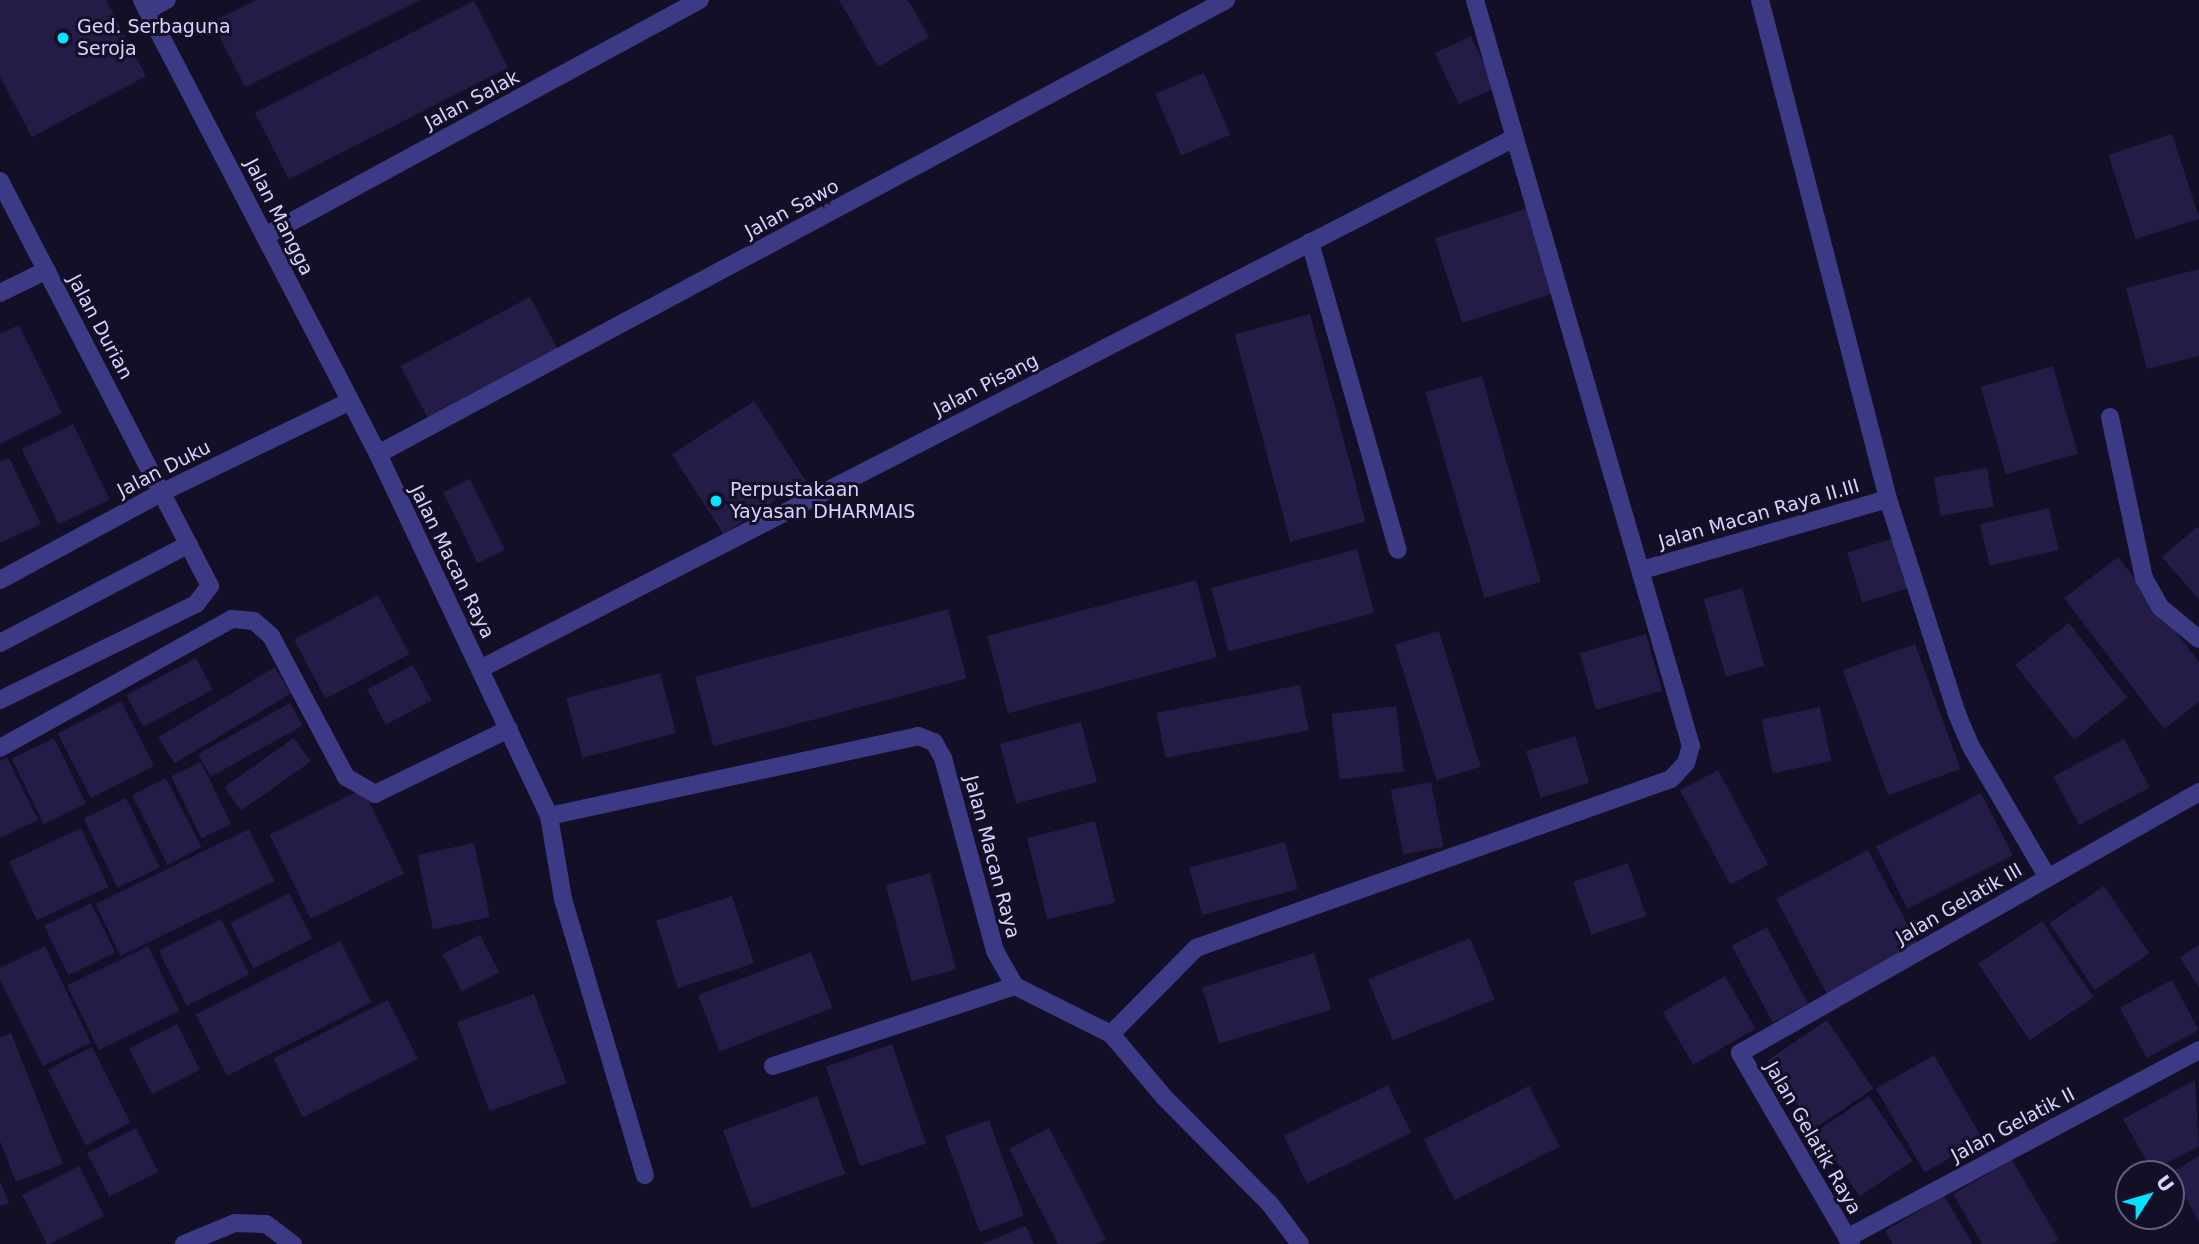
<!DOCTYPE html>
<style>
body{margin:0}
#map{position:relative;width:2199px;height:1244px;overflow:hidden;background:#130f26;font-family:"DejaVu Sans",sans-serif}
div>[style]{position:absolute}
.building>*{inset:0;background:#241b47;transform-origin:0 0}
.service>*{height:18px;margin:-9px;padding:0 9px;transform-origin:9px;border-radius:9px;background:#3d3a85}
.minor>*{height:18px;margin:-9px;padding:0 9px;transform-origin:9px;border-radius:9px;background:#3d3a85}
.dots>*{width:19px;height:19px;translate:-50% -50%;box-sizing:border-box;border:4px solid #130f26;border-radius:50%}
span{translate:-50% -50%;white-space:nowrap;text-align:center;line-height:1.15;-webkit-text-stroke:6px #130f26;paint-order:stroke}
.poi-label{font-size:19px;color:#d9d4ff}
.left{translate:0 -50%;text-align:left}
.street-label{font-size:19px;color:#d9d4ff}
.north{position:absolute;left:2115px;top:1160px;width:70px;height:70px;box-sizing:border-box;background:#130f26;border:2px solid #625e7d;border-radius:50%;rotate:53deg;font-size:19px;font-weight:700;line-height:28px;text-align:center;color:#d9d4ff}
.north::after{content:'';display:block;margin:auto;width:24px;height:32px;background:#00e5ff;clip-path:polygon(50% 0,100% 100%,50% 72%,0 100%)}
</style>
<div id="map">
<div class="building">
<div style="clip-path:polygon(0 0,106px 0,146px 76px,32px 137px,0 77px)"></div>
<div style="clip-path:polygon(256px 0,421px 0,245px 87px,212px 22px)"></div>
<div style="clip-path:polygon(839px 0,908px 0,929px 37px,878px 67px)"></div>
<div style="left:474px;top:1px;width:75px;height:246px;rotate:63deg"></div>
<div style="left:1471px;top:36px;width:57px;height:40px;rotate:65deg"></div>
<div style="left:1204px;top:73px;width:67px;height:53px;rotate:67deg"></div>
<div style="left:2172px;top:134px;width:89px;height:67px;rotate:72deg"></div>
<div style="left:1528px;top:208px;width:89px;height:98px;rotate:72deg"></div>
<div style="clip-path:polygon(2199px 269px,2199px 356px,2147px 369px,2126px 288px)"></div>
<div style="left:530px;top:297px;width:62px;height:147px;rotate:62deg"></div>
<div style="left:1310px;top:314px;width:215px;height:78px;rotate:75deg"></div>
<div style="clip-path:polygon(19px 325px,62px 413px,0 444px,0 334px)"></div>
<div style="left:2053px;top:366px;width:91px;height:75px;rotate:74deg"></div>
<div style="left:1482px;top:376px;width:214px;height:59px;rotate:74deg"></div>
<div style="left:754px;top:401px;width:95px;height:98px;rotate:57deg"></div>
<div style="left:73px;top:424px;width:84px;height:57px;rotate:64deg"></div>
<div style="clip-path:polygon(9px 458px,41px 524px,0 543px,0 462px)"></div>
<div style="left:1987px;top:468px;width:39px;height:54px;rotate:80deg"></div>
<div style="left:470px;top:479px;width:79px;height:30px;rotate:64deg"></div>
<div style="left:2049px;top:508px;width:43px;height:71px;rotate:77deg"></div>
<div style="clip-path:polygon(2197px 527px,2199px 529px,2199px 600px,2162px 557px)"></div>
<div style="left:1895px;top:538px;width:52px;height:50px;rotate:73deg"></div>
<div style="left:1357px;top:549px;width:66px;height:151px;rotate:75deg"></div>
<div style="clip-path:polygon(2118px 557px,2199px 662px,2199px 702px,2164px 729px,2064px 598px)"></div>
<div style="left:1196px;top:580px;width:80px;height:216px;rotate:75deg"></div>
<div style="left:1742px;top:588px;width:81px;height:40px;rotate:74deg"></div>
<div style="left:378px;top:595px;width:67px;height:95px;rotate:62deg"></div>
<div style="left:948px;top:609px;width:72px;height:262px;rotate:75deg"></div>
<div style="left:2069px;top:623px;width:95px;height:68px;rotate:52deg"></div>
<div style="left:1439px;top:631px;width:142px;height:46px;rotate:73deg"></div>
<div style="left:1646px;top:634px;width:59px;height:69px;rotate:74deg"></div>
<div style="left:1915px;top:644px;width:133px;height:77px;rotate:70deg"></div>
<div style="left:196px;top:658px;width:36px;height:79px;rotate:62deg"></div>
<div style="left:413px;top:665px;width:40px;height:52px;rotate:62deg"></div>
<div style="left:275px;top:667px;width:31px;height:136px;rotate:59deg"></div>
<div style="left:660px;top:673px;width:62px;height:97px;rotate:75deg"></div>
<div style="left:1300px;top:685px;width:46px;height:146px;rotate:79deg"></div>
<div style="left:121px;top:701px;width:73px;height:71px;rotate:63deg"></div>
<div style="left:290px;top:703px;width:26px;height:105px;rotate:61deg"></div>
<div style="left:1396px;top:706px;width:66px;height:65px;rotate:83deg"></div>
<div style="left:1820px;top:707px;width:55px;height:60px;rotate:78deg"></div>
<div style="left:1081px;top:722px;width:62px;height:84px;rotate:75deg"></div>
<div style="left:1575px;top:736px;width:49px;height:51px;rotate:73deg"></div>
<div style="left:54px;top:738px;width:73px;height:47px;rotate:64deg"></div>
<div style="left:294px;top:738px;width:29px;height:85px;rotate:55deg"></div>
<div style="left:2124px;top:739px;width:55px;height:80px;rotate:62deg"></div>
<div style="clip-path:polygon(7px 757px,38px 820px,0 838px,0 761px)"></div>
<div style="left:201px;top:762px;width:69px;height:33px;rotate:64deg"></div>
<div style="left:1718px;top:770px;width:107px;height:43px;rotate:62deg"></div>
<div style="left:166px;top:778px;width:78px;height:38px;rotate:63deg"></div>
<div style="left:1431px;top:782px;width:66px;height:41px;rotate:79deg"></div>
<div style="left:363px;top:789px;width:94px;height:104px;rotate:64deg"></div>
<div style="left:1981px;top:793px;width:70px;height:118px;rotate:63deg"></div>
<div style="left:126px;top:798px;width:77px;height:47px;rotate:64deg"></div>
<div style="left:1095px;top:821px;width:84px;height:70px;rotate:76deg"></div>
<div style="left:81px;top:828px;width:65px;height:79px;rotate:65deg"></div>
<div style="left:249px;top:829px;width:58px;height:171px;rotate:64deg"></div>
<div style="left:1285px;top:842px;width:49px;height:99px;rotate:75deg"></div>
<div style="left:474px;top:843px;width:76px;height:58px;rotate:78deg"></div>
<div style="left:1868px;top:850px;width:109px;height:104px;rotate:62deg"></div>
<div style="left:1628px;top:863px;width:56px;height:58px;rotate:71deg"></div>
<div style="left:930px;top:873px;width:100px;height:46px;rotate:75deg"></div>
<div style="left:2104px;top:886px;width:81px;height:66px;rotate:56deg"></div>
<div style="left:289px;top:893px;width:51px;height:66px;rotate:63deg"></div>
<div style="left:732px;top:896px;width:71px;height:80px;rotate:72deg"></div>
<div style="left:91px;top:903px;width:55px;height:52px;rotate:64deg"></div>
<div style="left:221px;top:919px;width:62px;height:70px;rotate:63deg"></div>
<div style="left:2042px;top:921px;width:92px;height:77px;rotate:56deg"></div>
<div style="left:1767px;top:927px;width:87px;height:40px;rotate:62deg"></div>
<div style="left:480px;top:935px;width:42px;height:42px;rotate:63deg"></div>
<div style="left:1470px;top:938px;width:66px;height:110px;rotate:68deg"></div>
<div style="left:340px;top:941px;width:69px;height:162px;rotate:63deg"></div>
<div style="clip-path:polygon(2199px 945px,2199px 988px,2180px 957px)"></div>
<div style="clip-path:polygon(45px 946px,91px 1043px,43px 1066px,0 980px,0 968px)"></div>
<div style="left:148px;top:946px;width:72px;height:90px;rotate:64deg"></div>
<div style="left:811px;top:952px;width:60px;height:121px;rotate:69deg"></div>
<div style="left:1314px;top:953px;width:59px;height:117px;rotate:73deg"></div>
<div style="left:1725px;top:976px;width:61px;height:72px;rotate:60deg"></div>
<div style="left:2172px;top:980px;width:57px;height:59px;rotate:62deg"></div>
<div style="left:534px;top:994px;width:95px;height:82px;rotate:70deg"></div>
<div style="left:388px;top:1000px;width:66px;height:129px;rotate:63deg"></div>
<div style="left:1827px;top:1020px;width:83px;height:72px;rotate:56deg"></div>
<div style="left:177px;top:1024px;width:51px;height:54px;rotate:63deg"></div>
<div style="clip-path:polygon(11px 1033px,63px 1164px,16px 1182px,0 1141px,0 1037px)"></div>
<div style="left:892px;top:1044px;width:105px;height:70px;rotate:71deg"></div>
<div style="left:92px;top:1047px;width:85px;height:50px;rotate:63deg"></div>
<div style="left:1934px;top:1055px;width:97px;height:67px;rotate:60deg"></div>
<div style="clip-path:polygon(2195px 1080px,2199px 1146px,2152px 1171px,2123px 1119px)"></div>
<div style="left:1388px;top:1085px;width:53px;height:116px;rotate:64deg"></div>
<div style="left:1529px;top:1086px;width:68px;height:118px;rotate:63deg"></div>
<div style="left:817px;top:1096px;width:83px;height:100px;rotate:70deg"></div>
<div style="left:1869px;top:1096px;width:78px;height:64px;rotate:56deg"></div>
<div style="left:989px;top:1120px;width:102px;height:47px;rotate:70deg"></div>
<div style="left:136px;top:1128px;width:49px;height:55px;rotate:63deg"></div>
<div style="clip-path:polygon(1049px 1128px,1106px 1239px,1096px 1244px,1058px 1244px,1009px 1149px)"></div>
<div style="clip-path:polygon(2199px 1156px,2199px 1222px,2172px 1172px)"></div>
<div style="clip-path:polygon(2012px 1160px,2059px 1240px,2051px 1244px,1982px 1244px,1953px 1194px)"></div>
<div style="left:79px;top:1166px;width:56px;height:64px;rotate:63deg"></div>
<div style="clip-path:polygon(0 1181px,9px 1203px,0 1206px)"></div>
<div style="clip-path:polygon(1944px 1196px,1973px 1244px,1893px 1244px,1885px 1231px)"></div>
<div style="clip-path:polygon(1026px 1226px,1034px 1244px,982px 1244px)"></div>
</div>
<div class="service">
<div style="left:1310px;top:242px;width:320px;rotate:74.1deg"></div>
</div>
<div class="minor">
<div style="left:142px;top:0;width:512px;rotate:62.53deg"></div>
<div style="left:378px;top:454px;width:400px;rotate:64.7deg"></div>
<div style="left:549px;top:816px;width:84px;rotate:80.4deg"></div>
<div style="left:563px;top:899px;width:288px;rotate:73.5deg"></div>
<div style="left:1760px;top:0;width:515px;rotate:75.61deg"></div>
<div style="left:1888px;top:499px;width:226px;rotate:72.2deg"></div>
<div style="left:1957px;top:714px;width:34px;rotate:67deg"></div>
<div style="left:1970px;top:745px;width:154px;rotate:59.6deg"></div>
<div style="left:147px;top:10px;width:22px;rotate:-27deg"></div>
<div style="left:0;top:181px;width:456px;rotate:62.6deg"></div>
<div style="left:210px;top:586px;width:23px;rotate:128deg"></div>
<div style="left:196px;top:604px;width:218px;rotate:153.9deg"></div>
<div style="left:265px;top:236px;width:495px;rotate:-28.5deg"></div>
<div style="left:0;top:293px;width:52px;rotate:-26.1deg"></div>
<div style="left:2110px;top:417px;width:165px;rotate:78.1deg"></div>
<div style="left:2144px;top:578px;width:33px;rotate:61deg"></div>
<div style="left:2160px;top:607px;width:50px;rotate:39.4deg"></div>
<div style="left:378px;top:454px;width:962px;rotate:-28.16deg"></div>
<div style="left:1642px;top:570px;width:256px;rotate:-16.1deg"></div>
<div style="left:0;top:580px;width:185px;rotate:-28.4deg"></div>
<div style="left:163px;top:492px;width:208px;rotate:-25.9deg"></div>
<div style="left:0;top:643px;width:213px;rotate:-27.6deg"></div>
<div style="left:480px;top:669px;width:1160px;rotate:-27.18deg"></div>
<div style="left:0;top:748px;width:265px;rotate:-29.1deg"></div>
<div style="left:232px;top:619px;width:22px;rotate:5deg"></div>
<div style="left:254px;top:621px;width:23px;rotate:41deg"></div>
<div style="left:271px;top:636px;width:160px;rotate:62deg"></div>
<div style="left:346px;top:777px;width:34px;rotate:30deg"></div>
<div style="left:375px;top:794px;width:149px;rotate:-25.9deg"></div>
<div style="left:544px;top:805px;width:12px;rotate:66deg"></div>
<div style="left:549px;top:816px;width:378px;rotate:-12.2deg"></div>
<div style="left:918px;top:736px;width:17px;rotate:21deg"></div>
<div style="left:934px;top:742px;width:18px;rotate:61deg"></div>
<div style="left:943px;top:758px;width:200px;rotate:74.9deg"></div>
<div style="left:995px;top:951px;width:40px;rotate:60.3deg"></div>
<div style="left:1015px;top:986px;width:107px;rotate:26.6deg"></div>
<div style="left:1111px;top:1034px;width:82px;rotate:49.9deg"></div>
<div style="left:1164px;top:1097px;width:151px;rotate:45.3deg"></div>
<div style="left:1270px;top:1204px;width:50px;rotate:53.1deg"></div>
<div style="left:1111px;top:1034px;width:121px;rotate:-45.3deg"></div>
<div style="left:1196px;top:948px;width:504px;rotate:-19.59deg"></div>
<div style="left:1671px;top:779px;width:22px;rotate:-47deg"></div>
<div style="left:1686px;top:763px;width:18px;rotate:-74deg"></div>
<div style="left:1691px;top:746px;width:777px;rotate:-106.15deg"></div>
<div style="left:773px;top:1066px;width:255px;rotate:-18.3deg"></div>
<div style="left:1847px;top:1238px;width:399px;rotate:-28.1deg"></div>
<div style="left:184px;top:1244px;width:55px;rotate:-22.4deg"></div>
<div style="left:235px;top:1223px;width:31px;rotate:2deg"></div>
<div style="left:266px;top:1224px;width:34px;rotate:37deg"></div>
<div style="left:1851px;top:1244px;width:221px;rotate:-120.2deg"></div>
<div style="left:1740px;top:1053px;width:528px;rotate:-29.62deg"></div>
</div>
<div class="dots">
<div style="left:63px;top:38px;background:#00e5ff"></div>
<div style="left:716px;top:501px;background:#00e5ff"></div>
</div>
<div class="poi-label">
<span class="left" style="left:77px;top:38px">Ged. Serbaguna<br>Seroja</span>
<span class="left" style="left:730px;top:501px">Perpustakaan<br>Yayasan DHARMAIS</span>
</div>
<div class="street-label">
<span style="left:472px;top:100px;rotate:-28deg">Jalan Salak</span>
<span style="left:792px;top:209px;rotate:-28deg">Jalan Sawo</span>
<span style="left:279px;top:217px;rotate:63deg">Jalan Mangga</span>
<span style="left:100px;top:327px;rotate:62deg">Jalan Durian</span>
<span style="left:986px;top:385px;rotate:-27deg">Jalan Pisang</span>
<span style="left:164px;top:469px;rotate:-27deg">Jalan Duku</span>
<span style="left:1759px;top:514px;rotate:-16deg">Jalan Macan Raya II.III</span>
<span style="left:452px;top:562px;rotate:64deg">Jalan Macan Raya</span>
<span style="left:992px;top:857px;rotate:75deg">Jalan Macan Raya</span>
<span style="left:1959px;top:904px;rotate:-30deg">Jalan Gelatik III</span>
<span style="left:2013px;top:1125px;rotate:-28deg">Jalan Gelatik II</span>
<span style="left:1813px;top:1138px;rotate:60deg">Jalan Gelatik Raya</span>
</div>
<div class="north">U</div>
</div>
